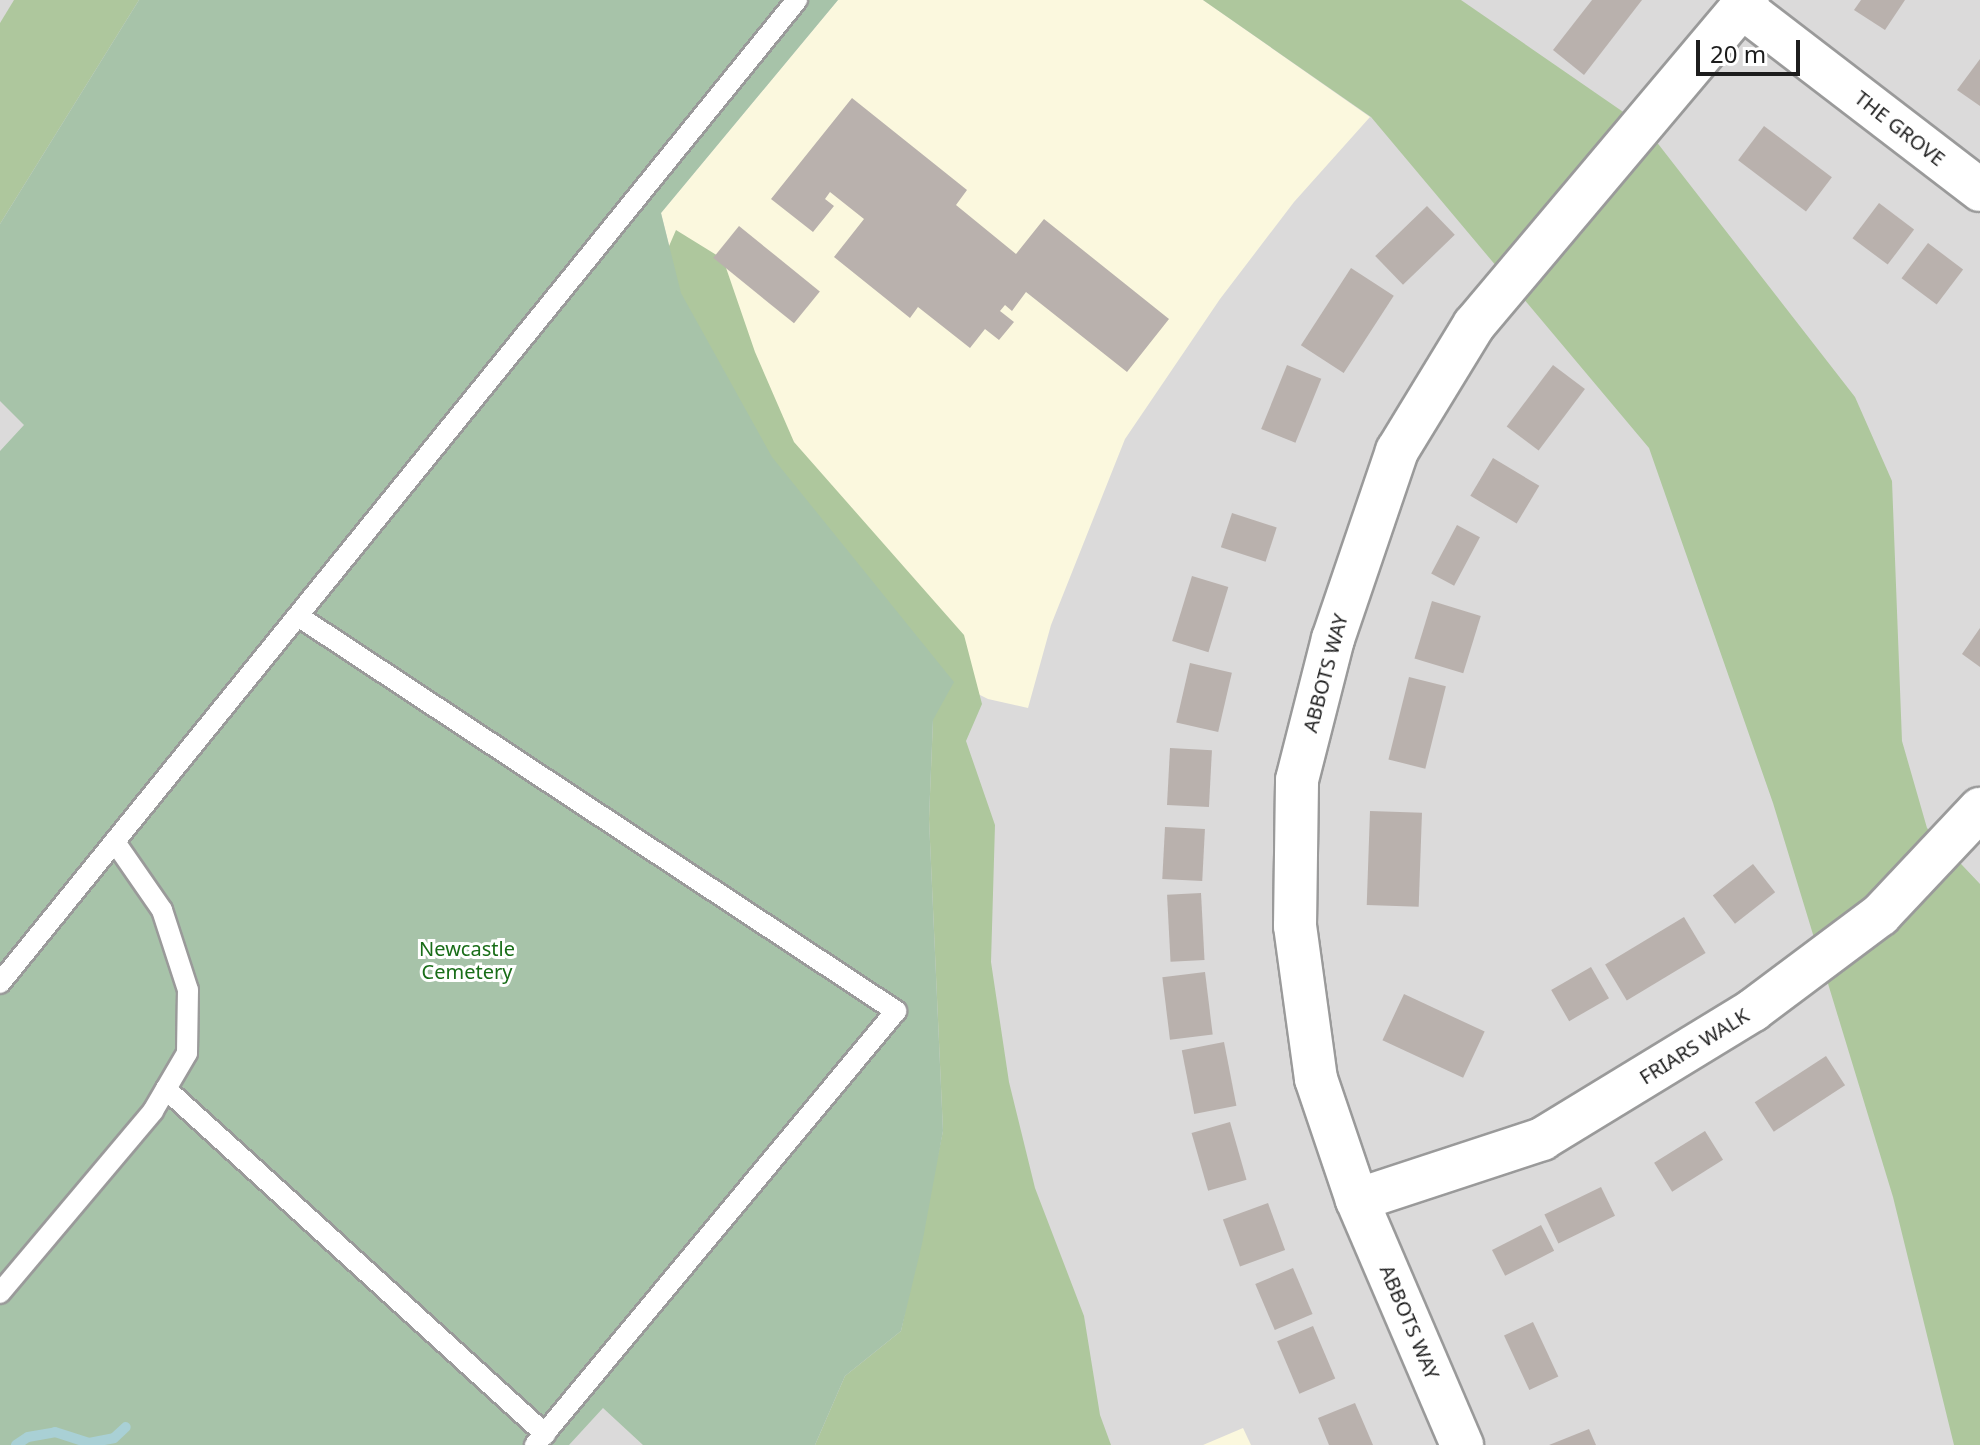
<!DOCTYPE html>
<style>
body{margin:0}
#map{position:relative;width:1980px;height:1445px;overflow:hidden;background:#ede9e3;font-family:"Noto Sans",sans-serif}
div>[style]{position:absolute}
.residential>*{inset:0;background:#dbdada;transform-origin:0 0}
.education>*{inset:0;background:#fbf8de}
.forest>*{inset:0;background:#aec79d}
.cemetery>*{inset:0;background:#a7c3a9}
.stream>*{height:10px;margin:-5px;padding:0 5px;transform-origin:5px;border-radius:5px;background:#a9d0d5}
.building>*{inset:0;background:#b9b1ad;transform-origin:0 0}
.roads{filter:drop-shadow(2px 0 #9a9a9a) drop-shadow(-2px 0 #9a9a9a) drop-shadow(0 2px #9a9a9a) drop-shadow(0 -2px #9a9a9a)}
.service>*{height:20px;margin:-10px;padding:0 10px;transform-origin:10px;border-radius:10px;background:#fff}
.minor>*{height:42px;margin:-21px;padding:0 21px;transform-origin:21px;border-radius:21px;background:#fff}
span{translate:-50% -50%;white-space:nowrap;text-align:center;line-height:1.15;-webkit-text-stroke:6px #fff;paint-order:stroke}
.street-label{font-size:20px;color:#1d1d1d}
.park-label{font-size:20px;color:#196d18}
.scale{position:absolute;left:1696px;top:40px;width:104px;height:36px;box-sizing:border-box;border:4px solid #1d1d1d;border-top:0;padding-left:10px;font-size:24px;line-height:28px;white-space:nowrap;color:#1d1d1d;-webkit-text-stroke:6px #fff;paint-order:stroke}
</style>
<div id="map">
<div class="residential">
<div style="left:0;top:0;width:1980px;height:1445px"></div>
</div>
<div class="education">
<div style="clip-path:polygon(838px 0,1203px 0,1370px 117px,1294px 202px,1220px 299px,1125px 439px,1051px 625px,1028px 708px,988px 699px,954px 682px,681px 293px,661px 213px)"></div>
<div style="clip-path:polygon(1243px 1428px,1251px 1445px,1203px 1445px)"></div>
</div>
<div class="forest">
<div style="clip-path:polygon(14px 0,139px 0,0 224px,0 23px)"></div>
<div style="clip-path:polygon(1203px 0,1461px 0,1645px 127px,1855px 397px,1892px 481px,1902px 741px,1927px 828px,1980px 884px,1980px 1445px,1954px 1445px,1893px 1197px,1773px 803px,1649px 448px,1371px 117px)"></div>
<div style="clip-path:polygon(676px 230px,723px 259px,755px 352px,794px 442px,964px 635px,982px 704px,966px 741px,995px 825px,991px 962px,1009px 1082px,1035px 1188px,1084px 1316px,1100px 1415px,1111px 1445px,815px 1445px,845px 1376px,901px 1331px,943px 1131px,929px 819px,933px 720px,650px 290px)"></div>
</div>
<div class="cemetery">
<div style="clip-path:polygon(139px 0,838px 0,661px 213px,681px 293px,772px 457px,954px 682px,933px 720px,929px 819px,943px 1131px,922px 1244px,901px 1331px,845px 1376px,815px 1445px,643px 1445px,603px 1408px,569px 1445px,0 1445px,0 451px,24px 425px,0 401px,0 224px)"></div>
</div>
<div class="stream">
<div style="left:16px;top:1445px;width:14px;rotate:-34deg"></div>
<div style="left:28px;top:1437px;width:27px;rotate:-10deg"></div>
<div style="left:55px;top:1432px;width:36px;rotate:18deg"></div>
<div style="left:89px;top:1443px;width:25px;rotate:-11deg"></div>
<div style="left:114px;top:1438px;width:16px;rotate:-43deg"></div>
</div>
<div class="building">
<div style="clip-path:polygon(1592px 0,1642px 0,1584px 75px,1553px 50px)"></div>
<div style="clip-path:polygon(1861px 0,1905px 0,1885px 30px,1854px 10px)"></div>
<div style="clip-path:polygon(1980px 59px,1980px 106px,1957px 90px)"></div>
<div style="clip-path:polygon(852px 98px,967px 190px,956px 205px,1016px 254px,1044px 219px,1169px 319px,1127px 372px,1026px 292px,1012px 311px,1005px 305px,1000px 311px,1014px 322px,999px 340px,985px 329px,970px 348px,918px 307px,910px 318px,834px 257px,864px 219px,830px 192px,825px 199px,834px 206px,813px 232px,771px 199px)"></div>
<div style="left:1764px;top:126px;width:85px;height:43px;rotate:37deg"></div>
<div style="left:1879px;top:203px;width:44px;height:44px;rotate:37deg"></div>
<div style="left:1427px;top:206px;width:40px;height:72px;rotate:46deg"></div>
<div style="left:739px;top:226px;width:104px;height:41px;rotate:39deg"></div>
<div style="left:1928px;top:243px;width:44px;height:44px;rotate:37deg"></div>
<div style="left:1351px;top:268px;width:51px;height:92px;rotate:33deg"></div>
<div style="left:1287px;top:365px;width:37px;height:69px;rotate:22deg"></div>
<div style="left:1553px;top:365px;width:40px;height:77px;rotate:37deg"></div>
<div style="left:1493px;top:458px;width:54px;height:44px;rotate:31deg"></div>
<div style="left:1232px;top:513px;width:47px;height:36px;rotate:18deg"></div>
<div style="left:1457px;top:525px;width:26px;height:55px;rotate:28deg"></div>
<div style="left:1192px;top:576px;width:38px;height:68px;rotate:17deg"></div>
<div style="left:1432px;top:601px;width:51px;height:60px;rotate:17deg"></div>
<div style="clip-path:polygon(1980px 628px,1980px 667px,1962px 654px)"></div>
<div style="left:1190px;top:663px;width:43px;height:61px;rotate:13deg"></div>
<div style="left:1409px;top:677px;width:38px;height:85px;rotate:14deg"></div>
<div style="left:1170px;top:748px;width:42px;height:57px;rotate:3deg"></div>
<div style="left:1370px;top:811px;width:52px;height:94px;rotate:2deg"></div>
<div style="left:1165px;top:827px;width:40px;height:52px;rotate:3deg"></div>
<div style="left:1753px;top:864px;width:36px;height:51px;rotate:52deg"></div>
<div style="left:1201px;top:893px;width:67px;height:34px;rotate:87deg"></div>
<div style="left:1684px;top:917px;width:42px;height:92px;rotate:59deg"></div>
<div style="left:1591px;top:967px;width:36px;height:46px;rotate:60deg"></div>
<div style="left:1205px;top:972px;width:63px;height:43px;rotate:83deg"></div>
<div style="left:1404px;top:994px;width:89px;height:51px;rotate:25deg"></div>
<div style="left:1224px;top:1042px;width:65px;height:43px;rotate:79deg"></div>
<div style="left:1826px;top:1056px;width:35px;height:85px;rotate:57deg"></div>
<div style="left:1230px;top:1122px;width:60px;height:40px;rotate:74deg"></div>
<div style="left:1705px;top:1131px;width:34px;height:60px;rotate:58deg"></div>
<div style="left:1601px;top:1187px;width:32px;height:63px;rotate:64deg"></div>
<div style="left:1268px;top:1203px;width:50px;height:48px;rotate:70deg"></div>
<div style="left:1541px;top:1225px;width:29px;height:55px;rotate:63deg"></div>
<div style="left:1293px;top:1268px;width:50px;height:41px;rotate:67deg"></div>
<div style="left:1533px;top:1322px;width:60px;height:32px;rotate:65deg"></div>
<div style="left:1313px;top:1326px;width:57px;height:39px;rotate:67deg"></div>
<div style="clip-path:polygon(1355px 1403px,1373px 1445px,1329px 1445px,1318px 1418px)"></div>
<div style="clip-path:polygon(1589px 1429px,1596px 1445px,1549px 1445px)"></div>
</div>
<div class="roads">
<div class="service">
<div style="left:298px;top:616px;width:717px;rotate:33.45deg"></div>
<div style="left:896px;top:1011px;width:565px;rotate:129.75deg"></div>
<div style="left:0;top:983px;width:1266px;rotate:-50.97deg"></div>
<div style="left:166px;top:1089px;width:513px;rotate:42.31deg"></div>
<div style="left:0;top:1293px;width:238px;rotate:-49.9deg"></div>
<div style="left:153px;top:1111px;width:67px;rotate:-59.6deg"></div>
<div style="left:187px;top:1053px;width:63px;rotate:-89.1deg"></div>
<div style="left:188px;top:990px;width:84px;rotate:-108deg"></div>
<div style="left:162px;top:910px;width:83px;rotate:-124.7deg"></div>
</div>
<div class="minor">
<div style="left:1743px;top:8px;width:299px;rotate:37.5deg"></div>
<div style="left:1357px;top:1200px;width:195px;rotate:-18.2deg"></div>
<div style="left:1542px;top:1139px;width:247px;rotate:-31.4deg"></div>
<div style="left:1753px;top:1010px;width:159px;rotate:-36.8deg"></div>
<div style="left:1880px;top:915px;width:146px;rotate:-46.7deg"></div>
<div style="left:1462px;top:1445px;width:267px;rotate:-113.2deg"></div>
<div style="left:1357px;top:1200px;width:128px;rotate:-108.7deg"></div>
<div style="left:1316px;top:1079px;width:154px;rotate:-97.8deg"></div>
<div style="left:1295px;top:926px;width:146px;rotate:-89.2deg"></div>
<div style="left:1297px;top:780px;width:146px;rotate:-75.7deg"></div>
<div style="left:1333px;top:639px;width:199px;rotate:-71.2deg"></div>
<div style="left:1397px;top:451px;width:148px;rotate:-58.6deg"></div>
<div style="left:1474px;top:325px;width:425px;rotate:-49.9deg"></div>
</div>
</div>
<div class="street-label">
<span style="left:1900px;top:128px;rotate:38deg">THE GROVE</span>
<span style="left:1325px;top:673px;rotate:-75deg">ABBOTS WAY</span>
<span style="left:1694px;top:1046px;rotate:-32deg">FRIARS WALK</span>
<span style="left:1410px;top:1322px;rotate:67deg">ABBOTS WAY</span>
</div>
<div class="park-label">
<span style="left:467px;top:960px">Newcastle<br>Cemetery</span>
</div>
<div class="scale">20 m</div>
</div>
